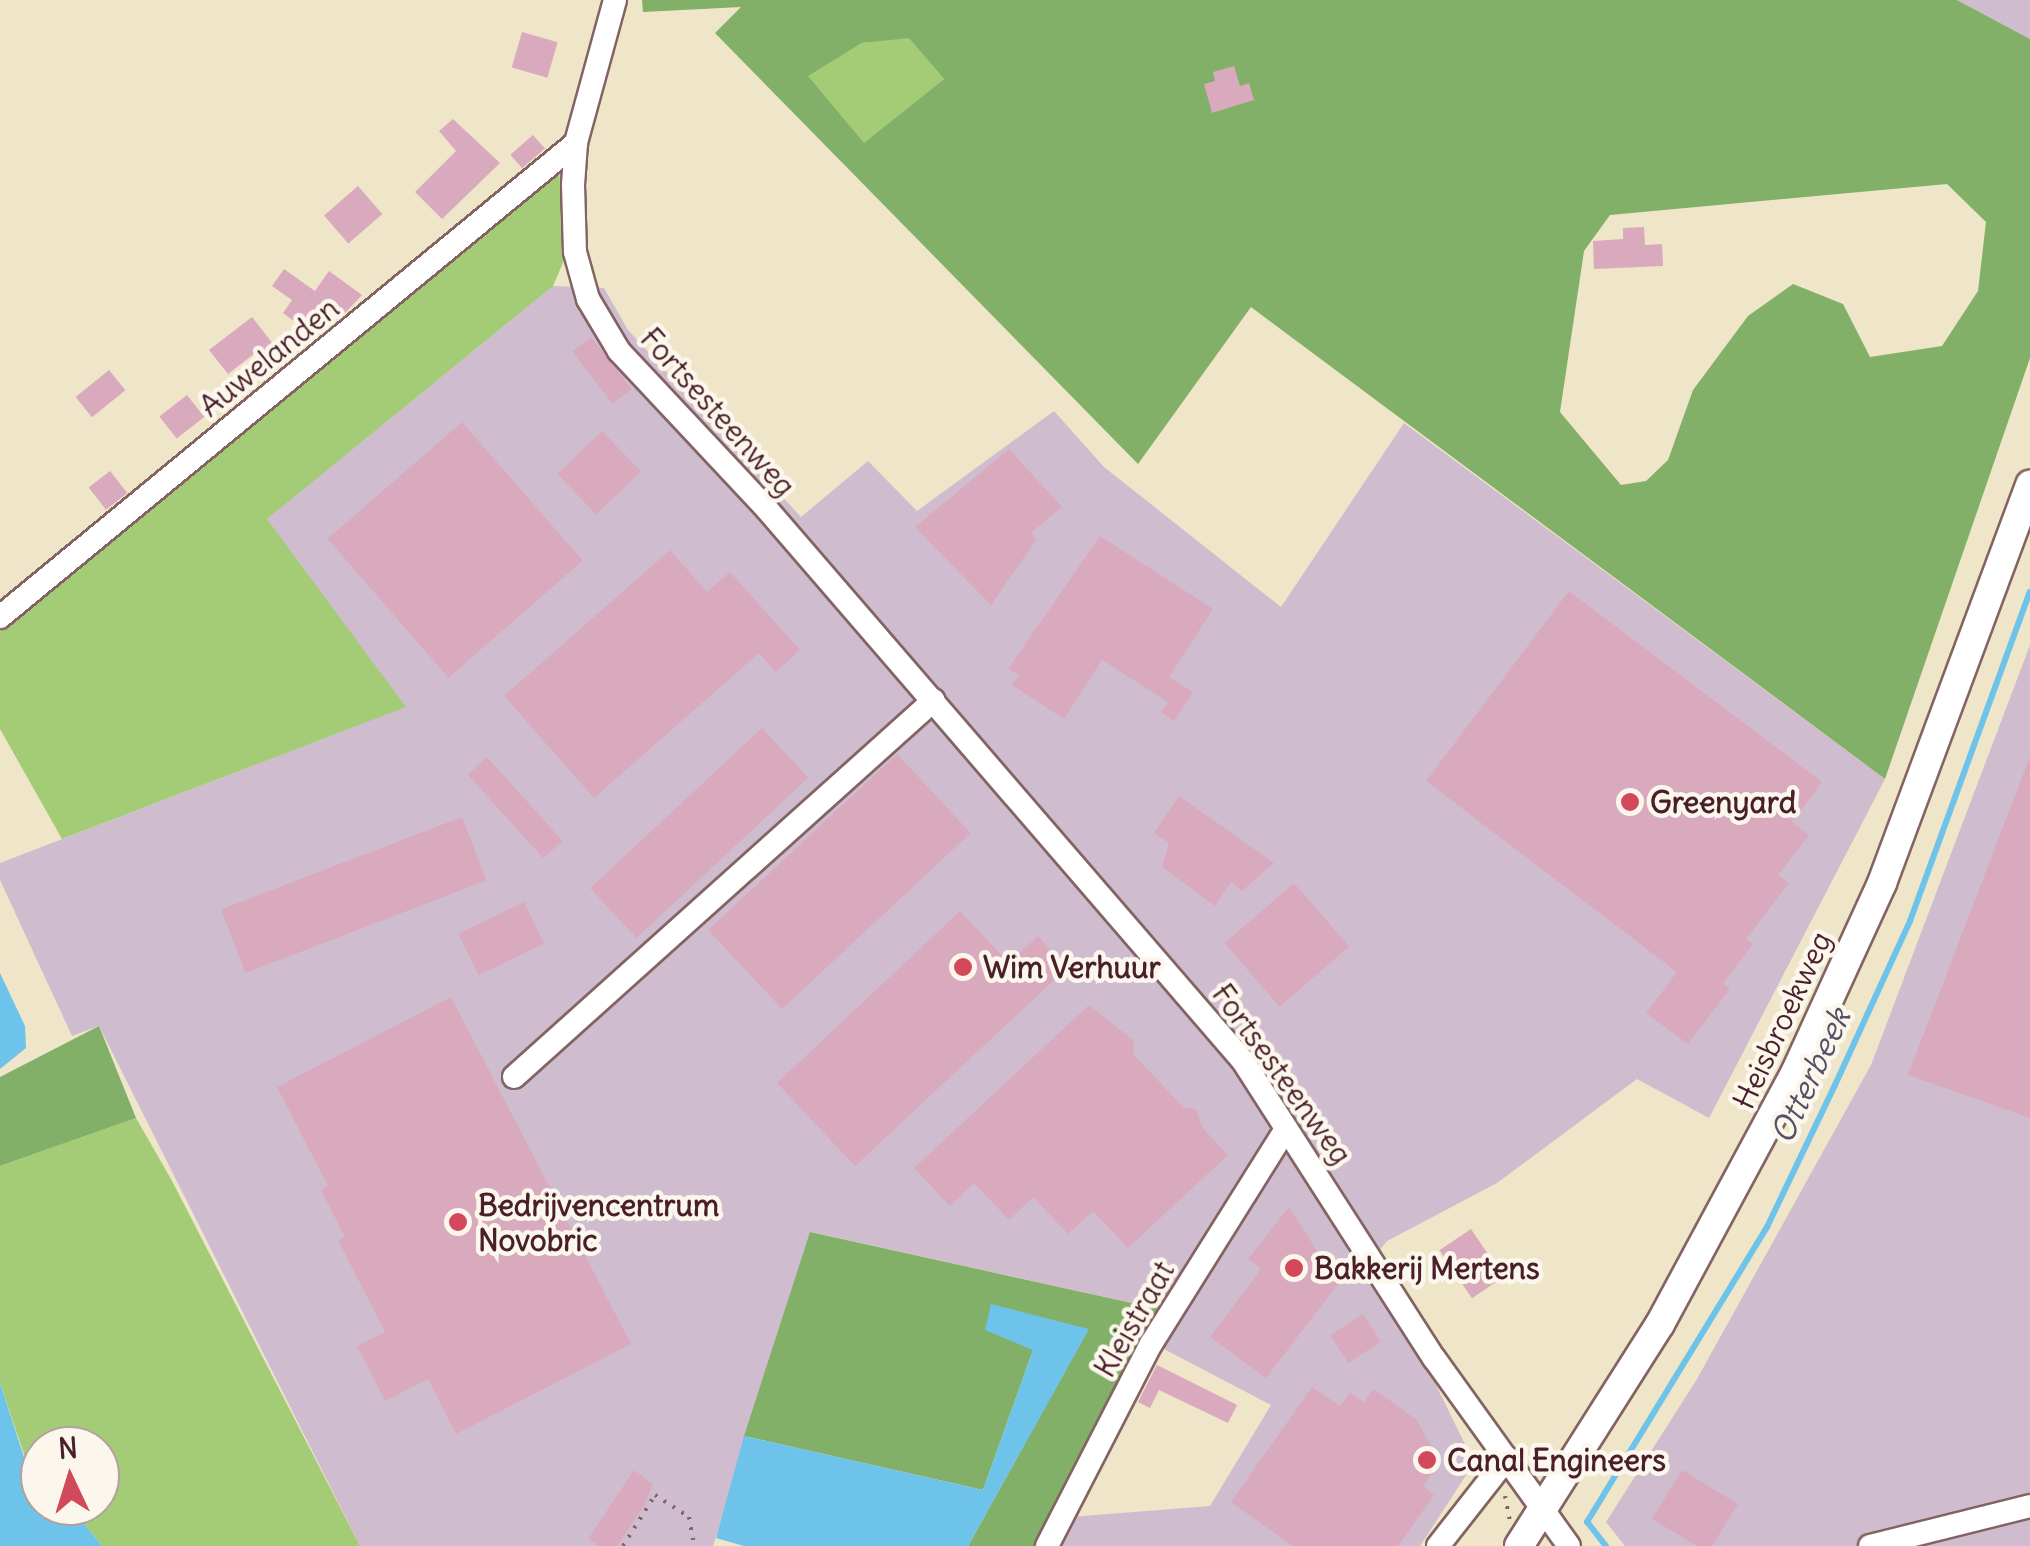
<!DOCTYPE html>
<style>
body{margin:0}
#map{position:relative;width:2030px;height:1546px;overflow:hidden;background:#efe5c8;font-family:Delius,sans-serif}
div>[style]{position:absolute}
.industrial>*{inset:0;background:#cfbdcf}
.green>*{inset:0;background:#a4cc77}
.forest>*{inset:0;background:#83b068}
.water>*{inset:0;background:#6ec3eb}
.stream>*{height:6px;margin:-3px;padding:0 3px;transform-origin:3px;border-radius:3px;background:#6ec3eb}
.building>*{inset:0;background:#d9a9bd;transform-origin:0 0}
.path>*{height:4px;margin-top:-2px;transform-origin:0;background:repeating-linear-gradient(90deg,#846462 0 2.5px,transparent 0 10.5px)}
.roads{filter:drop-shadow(2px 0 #846462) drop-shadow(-2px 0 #846462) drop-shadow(0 2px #846462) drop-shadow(0 -2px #846462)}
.minor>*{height:22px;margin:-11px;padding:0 11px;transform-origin:11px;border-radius:11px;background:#fff}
.major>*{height:28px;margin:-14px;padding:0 14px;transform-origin:14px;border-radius:14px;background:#fff}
.dots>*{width:28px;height:28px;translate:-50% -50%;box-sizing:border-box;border:5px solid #fbf7ec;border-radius:50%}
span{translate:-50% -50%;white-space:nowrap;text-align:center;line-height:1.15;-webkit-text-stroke:9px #fbf7ec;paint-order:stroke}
.street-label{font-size:30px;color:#4a1f2b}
.poi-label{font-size:30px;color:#4a1f2b;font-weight:700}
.left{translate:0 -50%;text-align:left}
.water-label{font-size:32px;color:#555065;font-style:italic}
.north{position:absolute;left:20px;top:1426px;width:100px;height:100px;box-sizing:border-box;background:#fbf7ec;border:2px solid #b4a19f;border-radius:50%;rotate:356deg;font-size:28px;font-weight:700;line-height:40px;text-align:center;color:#4a1f2b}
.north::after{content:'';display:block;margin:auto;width:35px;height:45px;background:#d1495b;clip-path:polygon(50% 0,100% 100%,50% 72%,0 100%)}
</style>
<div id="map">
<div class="industrial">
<div style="clip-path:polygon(1957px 0,2030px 0,2030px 39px)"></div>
<div style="clip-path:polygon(553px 286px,604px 288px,628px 330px,801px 517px,868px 461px,917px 511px,1054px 411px,1104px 467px,1281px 607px,1404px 423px,1885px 779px,1709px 1118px,1637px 1079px,1497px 1183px,1387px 1241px,1364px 1270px,1423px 1358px,1474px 1463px,1420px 1546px,1057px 1546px,1070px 1517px,1210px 1506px,1271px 1405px,1160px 1347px,1159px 1309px,811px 1232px,713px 1546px,360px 1546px,99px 1026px,72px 1036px,0 880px,0 863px,405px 707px,266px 519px)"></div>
<div style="clip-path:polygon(2030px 645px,2030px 1546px,1625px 1546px,1606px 1522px,1697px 1379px,1871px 1065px)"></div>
</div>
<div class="green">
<div style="clip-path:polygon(909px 37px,944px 79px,864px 144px,807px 76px,862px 43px)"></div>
<div style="clip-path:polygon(559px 168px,565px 258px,553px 286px,267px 519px,406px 707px,62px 839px,0 729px,0 631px)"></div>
<div style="clip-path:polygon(136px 1118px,171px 1179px,360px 1546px,102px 1546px,70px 1506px,100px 1506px,100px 1446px,40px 1446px,40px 1474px,25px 1457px,0 1383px,0 1166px)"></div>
</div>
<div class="forest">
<div style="clip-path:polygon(evenodd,642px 0,1957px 0,2030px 39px,2030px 358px,1885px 779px,1251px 307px,1138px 464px,715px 33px,741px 7px,643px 12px,642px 0,909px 38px,944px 79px,864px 143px,808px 76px,862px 43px,909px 38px,642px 0,1947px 184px,1986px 222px,1978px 291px,1942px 346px,1870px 357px,1843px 304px,1793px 284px,1748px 316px,1693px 390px,1668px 460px,1646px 481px,1621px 485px,1560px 412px,1584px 251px,1610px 215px,1947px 184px)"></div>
<div style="clip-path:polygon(99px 1026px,136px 1118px,0 1166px,0 1077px)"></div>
<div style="clip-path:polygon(810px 1232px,1159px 1309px,1042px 1546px,968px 1546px,1088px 1330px,1033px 1350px,983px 1490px,744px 1436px)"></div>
</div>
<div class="water">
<div style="clip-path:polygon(0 973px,25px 1026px,26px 1048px,0 1069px)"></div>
<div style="clip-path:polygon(991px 1304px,1089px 1329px,968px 1546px,744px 1546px,716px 1538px,744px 1436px,983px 1490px,1033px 1350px,985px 1330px)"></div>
<div style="clip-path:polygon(0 1383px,24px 1457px,40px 1474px,40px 1506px,70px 1506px,102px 1546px,0 1546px)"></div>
</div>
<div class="stream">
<div style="left:1606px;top:1546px;width:31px;rotate:-128deg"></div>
<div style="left:1587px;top:1522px;width:346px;rotate:-58.6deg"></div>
<div style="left:1767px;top:1227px;width:157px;rotate:-64.4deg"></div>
<div style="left:1835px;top:1085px;width:180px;rotate:-65.4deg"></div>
<div style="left:1910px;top:921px;width:350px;rotate:-70deg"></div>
</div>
<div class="building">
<div style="left:522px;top:32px;width:37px;height:37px;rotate:16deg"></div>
<div style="clip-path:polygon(1234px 66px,1240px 86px,1249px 83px,1254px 100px,1212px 113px,1204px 84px,1215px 81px,1213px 72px)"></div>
<div style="clip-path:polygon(453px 119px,500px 163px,442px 219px,415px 192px,456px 151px,439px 131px)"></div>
<div style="left:533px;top:135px;width:18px;height:30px;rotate:49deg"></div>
<div style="left:358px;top:186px;width:37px;height:45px;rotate:49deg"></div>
<div style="clip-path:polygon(1644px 227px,1645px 245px,1662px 244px,1663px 266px,1594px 269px,1593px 241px,1623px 239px,1623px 228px)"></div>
<div style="clip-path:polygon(284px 269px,315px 291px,329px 271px,362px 295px,345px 313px,337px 308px,316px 337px,283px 313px,292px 300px,272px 286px)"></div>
<div style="clip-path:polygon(252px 317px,277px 349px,261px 361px,255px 353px,228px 374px,209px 350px)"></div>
<div style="left:591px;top:337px;width:66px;height:24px;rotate:52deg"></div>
<div style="left:109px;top:370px;width:26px;height:43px;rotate:51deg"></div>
<div style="left:187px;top:395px;width:28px;height:35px;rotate:52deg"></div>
<div style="left:462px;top:422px;width:184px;height:178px;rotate:49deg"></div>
<div style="left:602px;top:431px;width:56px;height:62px;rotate:46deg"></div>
<div style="clip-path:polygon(1009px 449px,1062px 507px,1032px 532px,1036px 540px,991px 605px,915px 527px)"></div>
<div style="left:110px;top:471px;width:28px;height:27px;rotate:52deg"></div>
<div style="clip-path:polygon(1100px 536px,1213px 609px,1169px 677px,1193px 692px,1174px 721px,1161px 712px,1168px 702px,1102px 660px,1064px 719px,1012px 685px,1019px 675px,1008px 669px)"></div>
<div style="clip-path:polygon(670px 550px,707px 592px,730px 572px,800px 650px,776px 672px,759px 653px,594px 798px,504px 696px)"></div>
<div style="clip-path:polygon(1569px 591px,1822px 782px,1792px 822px,1809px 835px,1778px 875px,1789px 883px,1746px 939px,1753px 944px,1723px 983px,1730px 989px,1688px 1044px,1646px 1013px,1677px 972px,1426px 781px)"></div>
<div style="left:762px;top:728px;width:68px;height:235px;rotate:47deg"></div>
<div style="left:897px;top:754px;width:108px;height:258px;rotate:47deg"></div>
<div style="left:487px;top:757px;width:113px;height:26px;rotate:48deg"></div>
<div style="clip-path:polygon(2029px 759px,2030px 759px,2030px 1118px,1908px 1075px)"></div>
<div style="clip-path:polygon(1179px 796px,1274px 863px,1242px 891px,1231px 882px,1215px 906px,1162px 867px,1169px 843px,1154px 833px)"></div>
<div style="left:462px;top:817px;width:68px;height:258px;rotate:69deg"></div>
<div style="left:1294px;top:883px;width:84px;height:92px;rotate:49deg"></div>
<div style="left:524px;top:902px;width:46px;height:73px;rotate:64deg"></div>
<div style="clip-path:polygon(960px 911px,1009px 963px,1038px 936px,1067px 968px,855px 1166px,777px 1083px)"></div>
<div style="clip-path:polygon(451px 997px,631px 1344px,456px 1434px,428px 1379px,385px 1401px,357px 1346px,385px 1332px,338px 1240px,345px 1237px,321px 1190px,328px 1186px,277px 1087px)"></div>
<div style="clip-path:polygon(1089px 1005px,1133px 1040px,1134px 1055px,1184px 1108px,1196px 1109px,1202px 1127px,1228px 1155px,1128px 1248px,1093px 1211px,1068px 1234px,1033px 1197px,1009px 1220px,974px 1183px,950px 1206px,914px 1168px)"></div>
<div style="clip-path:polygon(1289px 1207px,1338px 1284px,1266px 1378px,1210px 1337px,1261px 1269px,1248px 1259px)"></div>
<div style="left:1471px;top:1229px;width:58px;height:38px;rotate:56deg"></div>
<div style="left:1363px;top:1314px;width:33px;height:39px;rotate:57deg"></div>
<div style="clip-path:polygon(1157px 1365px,1237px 1405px,1228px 1423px,1159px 1390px,1150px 1408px,1138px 1402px)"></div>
<div style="clip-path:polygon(1312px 1387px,1340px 1406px,1350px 1393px,1364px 1402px,1374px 1389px,1417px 1420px,1432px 1448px,1428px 1455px,1440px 1463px,1423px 1486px,1434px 1495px,1398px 1546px,1293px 1546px,1231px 1502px)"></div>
<div style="clip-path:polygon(634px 1470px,653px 1484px,644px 1506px,617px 1546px,599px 1546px,588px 1539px)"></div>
<div style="clip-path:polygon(1682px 1470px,1738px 1504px,1712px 1546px,1697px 1546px,1652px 1519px)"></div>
</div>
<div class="path">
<div style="left:1505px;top:1496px;width:25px;rotate:79deg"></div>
<div style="left:623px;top:1546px;width:60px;rotate:-57.9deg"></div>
<div style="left:655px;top:1495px;width:40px;rotate:32.9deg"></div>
<div style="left:689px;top:1517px;width:29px;rotate:80deg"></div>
</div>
<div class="roads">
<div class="minor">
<div style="left:615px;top:0;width:148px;rotate:105.3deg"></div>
<div style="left:576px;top:143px;width:42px;rotate:94.1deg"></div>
<div style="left:573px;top:185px;width:67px;rotate:88.3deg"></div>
<div style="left:575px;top:252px;width:49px;rotate:74.5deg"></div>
<div style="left:588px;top:299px;width:61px;rotate:59.2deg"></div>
<div style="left:619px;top:351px;width:215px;rotate:46.9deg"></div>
<div style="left:766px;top:508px;width:730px;rotate:49.22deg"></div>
<div style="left:1243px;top:1061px;width:353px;rotate:57.3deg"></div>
<div style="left:1434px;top:1358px;width:231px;rotate:54.3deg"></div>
<div style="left:0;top:617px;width:746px;rotate:-39.45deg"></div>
<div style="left:514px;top:1077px;width:564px;rotate:-41.91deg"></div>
<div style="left:1047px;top:1546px;width:227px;rotate:-62.8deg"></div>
<div style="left:1151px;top:1344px;width:254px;rotate:-57.9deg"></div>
<div style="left:1438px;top:1546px;width:112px;rotate:-51.9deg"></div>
<div style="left:1870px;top:1546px;width:165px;rotate:-14deg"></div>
</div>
<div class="major">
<div style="left:1519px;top:1546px;width:263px;rotate:-57.6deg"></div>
<div style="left:1660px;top:1324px;width:287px;rotate:-61.7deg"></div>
<div style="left:1796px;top:1071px;width:207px;rotate:-65.4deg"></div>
<div style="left:1882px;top:883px;width:425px;rotate:-69.6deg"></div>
</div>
</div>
<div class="dots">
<div style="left:1630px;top:802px;background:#d1495b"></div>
<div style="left:963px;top:967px;background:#d1495b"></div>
<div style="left:458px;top:1222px;background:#d1495b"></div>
<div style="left:1294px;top:1268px;background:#d1495b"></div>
<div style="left:1427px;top:1460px;background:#d1495b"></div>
</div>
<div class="street-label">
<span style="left:269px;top:357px;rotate:-39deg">Auwelanden</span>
<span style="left:718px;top:412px;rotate:48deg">Fortsesteenweg</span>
<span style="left:1782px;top:1020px;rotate:-65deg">Heisbroekweg</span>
<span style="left:1282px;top:1074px;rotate:54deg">Fortsesteenweg</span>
<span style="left:1134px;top:1319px;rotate:-60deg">Kleistraat</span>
</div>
<div class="poi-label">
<span class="left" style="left:1650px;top:802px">Greenyard</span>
<span class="left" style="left:983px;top:967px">Wim Verhuur</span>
<span class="left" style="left:478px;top:1222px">Bedrijvencentrum<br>Novobric</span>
<span class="left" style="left:1314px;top:1268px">Bakkerij Mertens</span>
<span class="left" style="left:1447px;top:1460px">Canal Engineers</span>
</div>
<div class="water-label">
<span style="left:1811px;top:1076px;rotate:-65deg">Otterbeek</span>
</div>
<div class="north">N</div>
</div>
